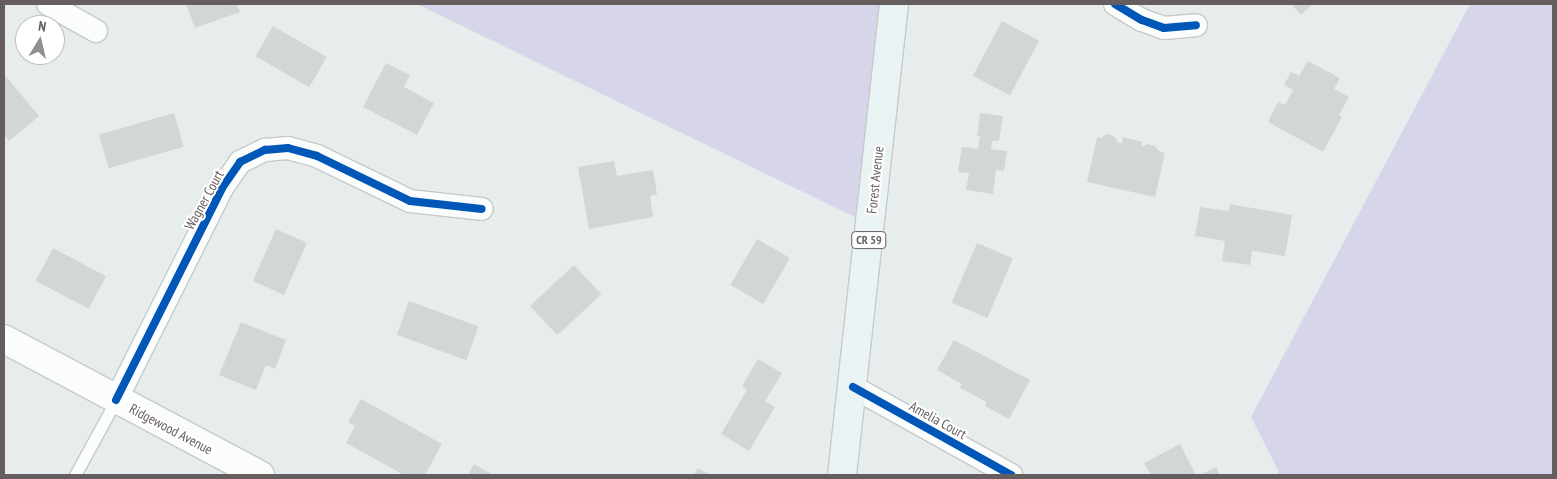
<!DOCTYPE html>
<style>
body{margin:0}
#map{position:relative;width:1557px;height:479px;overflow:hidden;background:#e7eded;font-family:"PT Sans Narrow",sans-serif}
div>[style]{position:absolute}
.green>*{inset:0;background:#d6d5e9}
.building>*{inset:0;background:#d2d6d6;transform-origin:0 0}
.roads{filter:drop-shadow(1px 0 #c8c9c9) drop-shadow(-1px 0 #c8c9c9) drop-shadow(0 1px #c8c9c9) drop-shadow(0 -1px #c8c9c9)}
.lane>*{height:11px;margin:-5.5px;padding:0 5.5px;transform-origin:5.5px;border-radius:5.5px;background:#fbfcfc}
.street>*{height:22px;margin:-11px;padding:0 11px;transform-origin:11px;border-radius:11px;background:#fbfcfc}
.secondary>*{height:28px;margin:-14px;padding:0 14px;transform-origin:14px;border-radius:14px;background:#fbfcfc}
.primary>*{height:28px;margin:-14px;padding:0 14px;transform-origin:14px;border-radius:14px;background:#e9f3f3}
.cycleway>*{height:8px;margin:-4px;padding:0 4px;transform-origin:4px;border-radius:4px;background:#0057b8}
span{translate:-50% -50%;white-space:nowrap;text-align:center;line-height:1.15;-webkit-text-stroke:4px #fff;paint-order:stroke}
.shield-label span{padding:1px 4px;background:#fff;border:1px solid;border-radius:4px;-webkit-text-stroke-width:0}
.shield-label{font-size:12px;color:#665d5f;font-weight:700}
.street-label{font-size:14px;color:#665d5f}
.frame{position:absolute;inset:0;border:5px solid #665d5f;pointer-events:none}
.north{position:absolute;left:15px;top:15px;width:50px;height:50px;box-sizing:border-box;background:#fff;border:1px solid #c2bebf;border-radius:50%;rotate:9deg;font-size:14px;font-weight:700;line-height:20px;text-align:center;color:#665d5f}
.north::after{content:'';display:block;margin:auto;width:18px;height:22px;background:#938f91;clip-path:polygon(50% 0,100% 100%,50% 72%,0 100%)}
</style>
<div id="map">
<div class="green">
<div style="clip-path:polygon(417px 4px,893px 4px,869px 224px)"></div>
<div style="clip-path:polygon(1470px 4px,1553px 4px,1553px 475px,1277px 475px,1279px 472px,1251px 417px)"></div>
</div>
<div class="building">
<div style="clip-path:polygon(186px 4px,237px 4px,240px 12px,195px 28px)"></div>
<div style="clip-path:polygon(1291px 4px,1313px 4px,1301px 15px)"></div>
<div style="left:1002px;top:21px;width:42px;height:62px;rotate:28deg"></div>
<div style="left:273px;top:26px;width:62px;height:35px;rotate:30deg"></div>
<div style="clip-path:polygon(1308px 61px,1340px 78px,1334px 89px,1349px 97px,1339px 115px,1342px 117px,1323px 152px,1268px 122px,1278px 102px,1285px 105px,1293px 90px,1284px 85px,1291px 72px,1299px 76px)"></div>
<div style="clip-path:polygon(386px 63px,410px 75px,404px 87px,434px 103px,417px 135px,363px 107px)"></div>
<div style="clip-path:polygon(4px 74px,39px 116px,9px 141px,4px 134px)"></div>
<div style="left:174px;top:113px;width:35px;height:78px;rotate:74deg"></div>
<div style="clip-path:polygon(980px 113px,1003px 116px,999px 141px,992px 141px,991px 149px,1007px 151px,1004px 171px,996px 170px,993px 194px,966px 190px,969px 173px,958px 172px,962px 147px,978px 149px,980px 136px,977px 136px)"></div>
<div style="clip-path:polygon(1107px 134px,1114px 136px,1118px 143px,1122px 143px,1123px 137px,1143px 142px,1141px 147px,1148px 144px,1155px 146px,1159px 151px,1165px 153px,1155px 197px,1087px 182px,1097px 137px,1101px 138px)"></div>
<div style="clip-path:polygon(614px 161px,617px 176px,653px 170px,657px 194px,650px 196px,653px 217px,589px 229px,578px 167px)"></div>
<div style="clip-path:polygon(1230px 204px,1292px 215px,1285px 256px,1252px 251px,1250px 265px,1222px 261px,1225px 241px,1195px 236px,1200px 207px,1229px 211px)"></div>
<div style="left:276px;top:229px;width:34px;height:57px;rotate:24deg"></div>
<div style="left:757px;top:239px;width:38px;height:53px;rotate:30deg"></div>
<div style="left:977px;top:243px;width:39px;height:65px;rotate:23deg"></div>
<div style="left:53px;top:248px;width:60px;height:37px;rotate:28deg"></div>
<div style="left:574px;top:265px;width:40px;height:60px;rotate:47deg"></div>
<div style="left:409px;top:301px;width:74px;height:36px;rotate:20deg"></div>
<div style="clip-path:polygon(241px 322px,286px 340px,275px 369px,266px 365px,256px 390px,219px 375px)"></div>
<div style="clip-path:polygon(954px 340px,1030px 380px,1009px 419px,985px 406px,987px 402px,960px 388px,962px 384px,937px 370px)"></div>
<div style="clip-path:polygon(758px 359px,782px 373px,765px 401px,775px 407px,749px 451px,721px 434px,747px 390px,742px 386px)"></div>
<div style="clip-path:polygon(361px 399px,442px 444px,425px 475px,404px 475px,346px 443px,355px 426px,348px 422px)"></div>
<div style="clip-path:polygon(1180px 444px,1196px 475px,1151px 475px,1144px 463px)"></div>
<div style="clip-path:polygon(474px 464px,493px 475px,468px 475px)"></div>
<div style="clip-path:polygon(1216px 467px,1220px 475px,1200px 475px)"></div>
<div style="clip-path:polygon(698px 468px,711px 475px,694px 475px)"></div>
</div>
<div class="roads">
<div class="lane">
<div style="left:75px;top:475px;width:85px;rotate:-61.3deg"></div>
</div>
<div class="street">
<div style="left:48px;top:4px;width:55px;rotate:29.4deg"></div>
<div style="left:1115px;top:4px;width:31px;rotate:31deg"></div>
<div style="left:1142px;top:20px;width:23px;rotate:20deg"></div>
<div style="left:1164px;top:28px;width:32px;rotate:-5deg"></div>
<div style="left:853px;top:387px;width:181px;rotate:29.1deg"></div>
<div style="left:116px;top:400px;width:237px;rotate:-63.4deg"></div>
<div style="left:222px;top:188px;width:32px;rotate:-55deg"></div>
<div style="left:240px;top:162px;width:28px;rotate:-26deg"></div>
<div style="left:265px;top:150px;width:23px;rotate:-5deg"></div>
<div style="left:288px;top:148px;width:30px;rotate:15deg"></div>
<div style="left:317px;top:156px;width:103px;rotate:25.8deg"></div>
<div style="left:410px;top:201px;width:72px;rotate:6.3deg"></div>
</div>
<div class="secondary">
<div style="left:4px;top:339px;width:290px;rotate:28deg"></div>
</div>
<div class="primary">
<div style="left:842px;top:475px;width:474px;rotate:-83.7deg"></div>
</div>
</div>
<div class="cycleway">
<div style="left:1115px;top:4px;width:31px;rotate:31deg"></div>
<div style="left:1142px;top:20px;width:23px;rotate:20deg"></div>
<div style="left:1164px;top:28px;width:32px;rotate:-5deg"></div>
<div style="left:853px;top:387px;width:181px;rotate:29.1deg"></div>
<div style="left:116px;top:400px;width:237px;rotate:-63.4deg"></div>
<div style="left:222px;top:188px;width:32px;rotate:-55deg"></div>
<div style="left:240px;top:162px;width:28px;rotate:-26deg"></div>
<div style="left:265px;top:150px;width:23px;rotate:-5deg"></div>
<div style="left:288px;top:148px;width:30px;rotate:15deg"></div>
<div style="left:317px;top:156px;width:103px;rotate:25.8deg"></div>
<div style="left:410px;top:201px;width:72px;rotate:6.3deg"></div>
</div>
<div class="shield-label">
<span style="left:869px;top:240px">CR 59</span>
</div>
<div class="street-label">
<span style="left:875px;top:180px;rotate:-84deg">Forest Avenue</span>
<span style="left:204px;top:200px;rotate:-61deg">Wagner Court</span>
<span style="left:938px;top:420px;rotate:29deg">Amelia Court</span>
<span style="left:171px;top:429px;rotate:28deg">Ridgewood Avenue</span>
</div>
<div class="frame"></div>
<div class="north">N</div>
</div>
